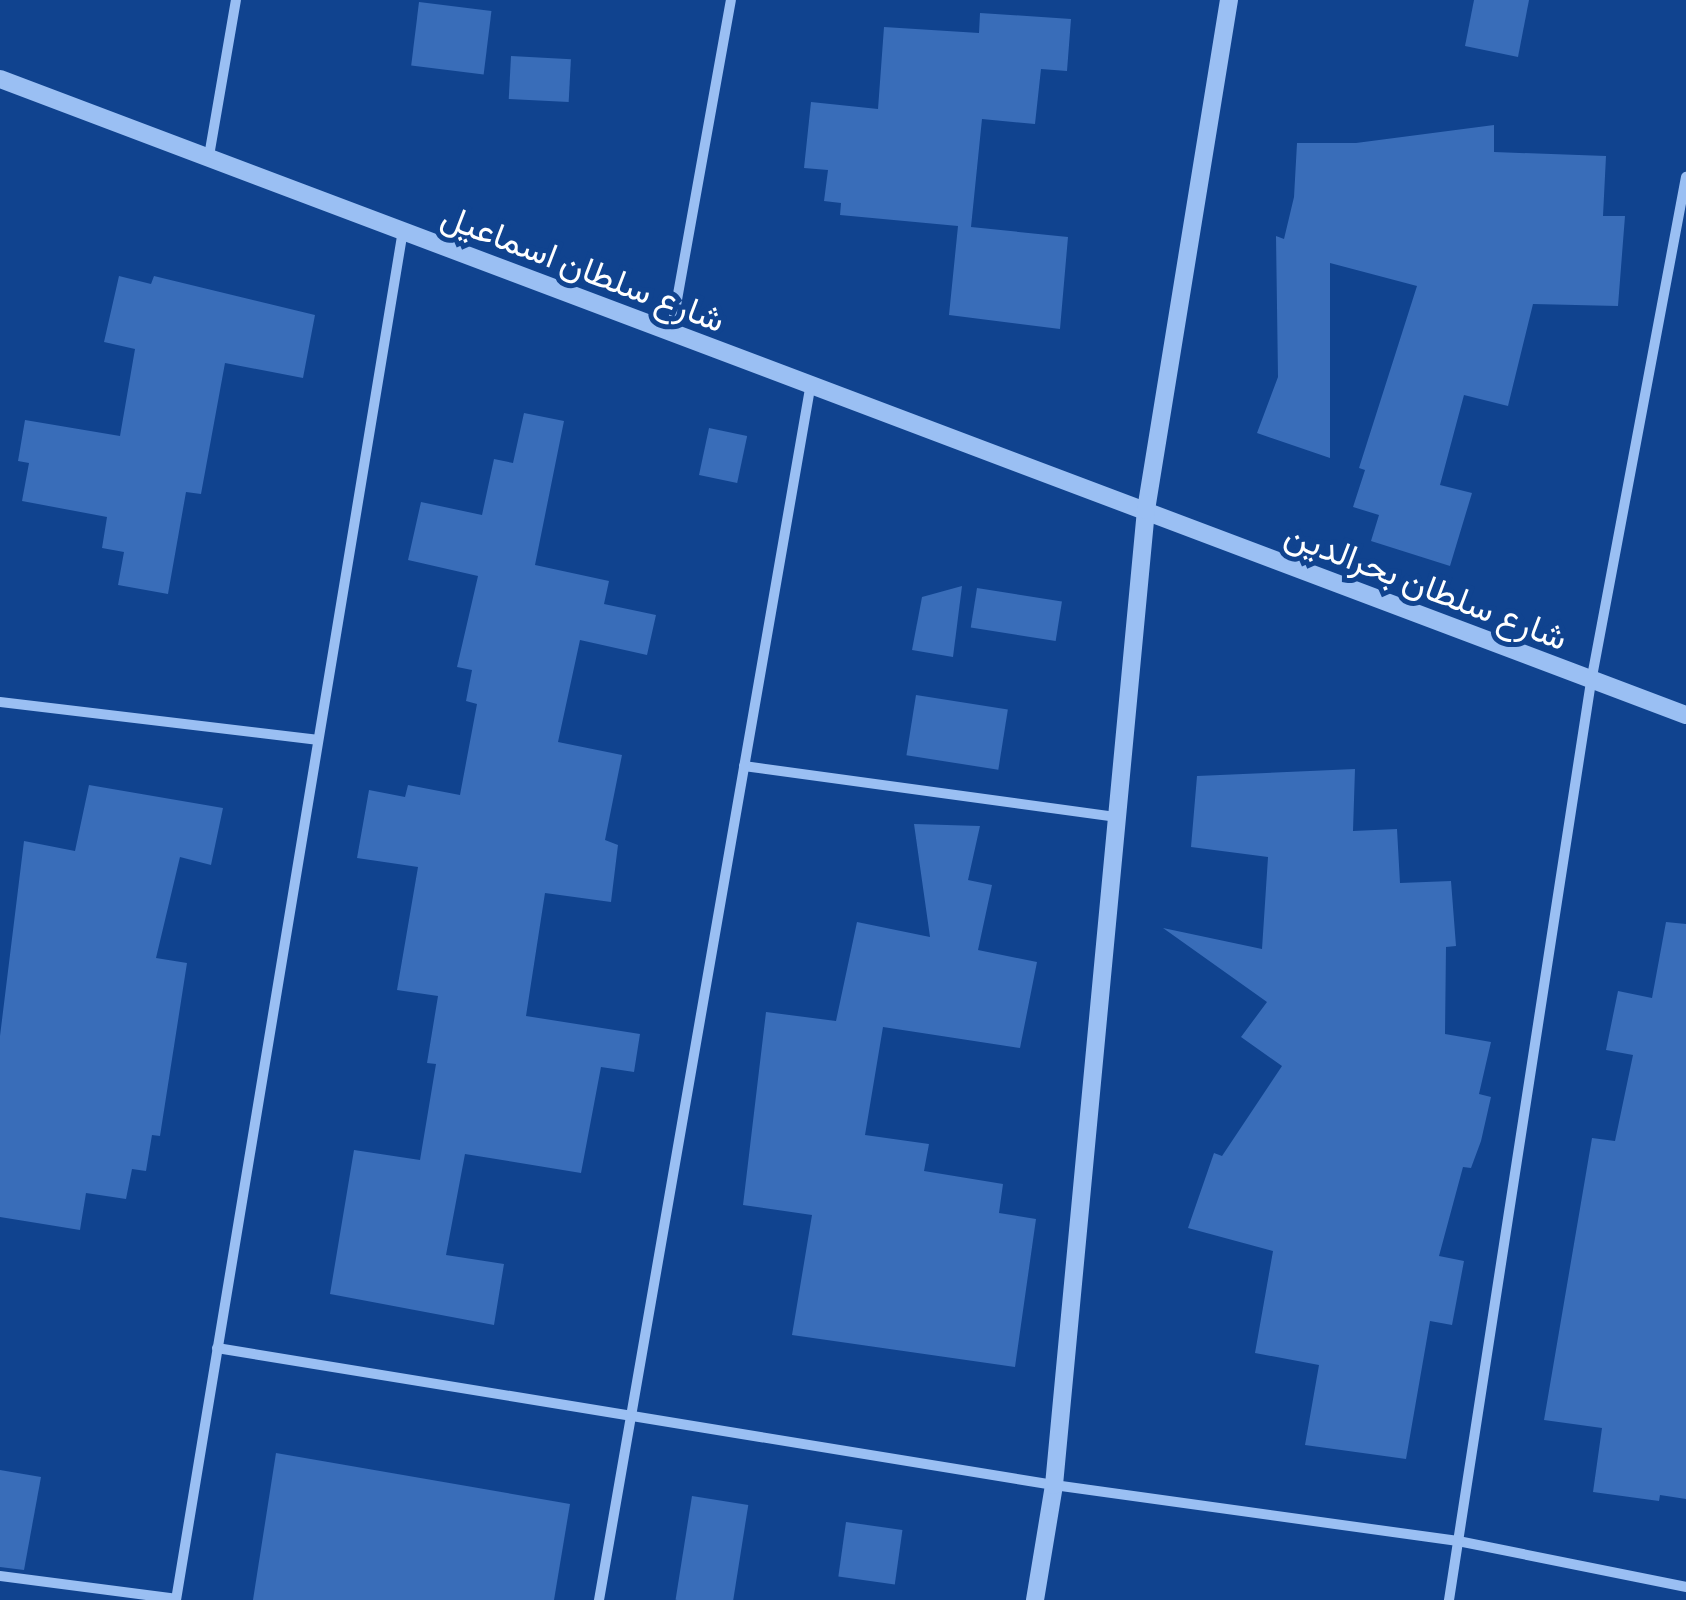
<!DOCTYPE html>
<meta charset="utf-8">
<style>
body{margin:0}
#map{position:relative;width:1686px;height:1600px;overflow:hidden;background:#10438f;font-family:Barlow,Vazirmatn,sans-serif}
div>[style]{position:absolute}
.building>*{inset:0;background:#396db9;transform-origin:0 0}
.minor>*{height:10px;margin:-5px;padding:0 5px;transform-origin:5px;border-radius:5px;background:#9abff3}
.tertiary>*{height:18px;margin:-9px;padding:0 9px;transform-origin:9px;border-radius:9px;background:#9abff3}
span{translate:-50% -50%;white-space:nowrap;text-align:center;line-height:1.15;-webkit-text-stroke:10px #10438f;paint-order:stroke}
.street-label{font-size:35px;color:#fff}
</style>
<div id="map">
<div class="building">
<div style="clip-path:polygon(1474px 0,1529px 0,1518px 57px,1465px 46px)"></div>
<div style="left:419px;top:2px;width:73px;height:64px;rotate:7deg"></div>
<div style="clip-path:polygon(980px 13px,1071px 19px,1067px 71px,1041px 69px,1035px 124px,982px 119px,971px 227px,1068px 237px,1060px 329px,949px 315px,958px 226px,840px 215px,841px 203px,824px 201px,828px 170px,804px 168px,811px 102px,878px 109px,884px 27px,979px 33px)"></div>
<div style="left:511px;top:56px;width:60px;height:43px;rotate:3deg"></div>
<div style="clip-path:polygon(1494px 125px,1494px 152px,1606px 156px,1603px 216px,1625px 216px,1618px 306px,1533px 304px,1508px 406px,1464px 395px,1440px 485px,1472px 493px,1450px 566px,1371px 541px,1379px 515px,1353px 507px,1365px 470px,1359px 468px,1417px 286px,1330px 263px,1330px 458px,1257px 433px,1278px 377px,1276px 236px,1284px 239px,1294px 197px,1297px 143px,1356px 143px)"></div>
<div style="clip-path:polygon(119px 276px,151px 284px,154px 276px,315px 315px,303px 378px,225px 363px,201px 494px,186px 492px,168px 594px,118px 585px,124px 552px,102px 548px,107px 517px,22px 501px,29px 463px,18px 461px,25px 420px,120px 436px,135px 349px,104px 342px)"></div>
<div style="clip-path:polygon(524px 413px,564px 421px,535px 565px,609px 581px,604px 604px,656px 615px,647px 655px,580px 640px,558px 742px,622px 755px,605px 840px,618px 845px,611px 902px,545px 893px,526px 1016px,640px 1034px,634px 1072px,601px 1067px,581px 1173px,465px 1154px,446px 1255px,504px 1264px,494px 1325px,330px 1294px,354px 1150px,420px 1160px,436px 1064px,427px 1063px,438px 996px,397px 990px,418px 867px,357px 858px,369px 790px,405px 797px,408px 785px,460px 795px,477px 704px,466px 701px,472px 670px,457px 667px,478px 576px,408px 560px,421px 502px,482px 515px,494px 459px,513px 463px)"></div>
<div style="left:709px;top:428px;width:39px;height:48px;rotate:12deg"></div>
<div style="clip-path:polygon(962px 586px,953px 657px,912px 650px,922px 597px)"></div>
<div style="left:977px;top:588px;width:86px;height:40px;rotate:9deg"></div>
<div style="left:916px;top:695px;width:93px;height:61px;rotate:9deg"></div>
<div style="clip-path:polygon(1355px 769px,1353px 831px,1397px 829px,1400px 883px,1451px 881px,1456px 946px,1446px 947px,1445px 1034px,1491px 1042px,1479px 1094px,1491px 1097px,1481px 1141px,1471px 1168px,1463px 1167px,1439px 1256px,1464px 1261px,1452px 1325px,1430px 1321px,1406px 1459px,1305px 1445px,1319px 1365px,1255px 1353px,1273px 1251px,1188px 1228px,1214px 1153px,1222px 1156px,1282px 1066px,1241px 1037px,1267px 1002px,1163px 928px,1262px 949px,1268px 857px,1191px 847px,1197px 776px)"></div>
<div style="clip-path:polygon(89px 785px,223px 808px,211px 865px,180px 857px,156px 958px,187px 963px,160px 1136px,152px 1135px,146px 1171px,132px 1169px,126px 1199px,86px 1193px,80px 1230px,0 1217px,0 1036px,24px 841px,75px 851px)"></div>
<div style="clip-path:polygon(914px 824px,980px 826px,968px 880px,992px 885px,978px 950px,1037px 962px,1020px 1048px,883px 1027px,865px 1135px,929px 1144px,924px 1171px,1003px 1184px,999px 1213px,1036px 1219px,1015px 1367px,792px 1335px,812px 1215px,743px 1205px,766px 1012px,836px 1021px,857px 922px,930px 937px)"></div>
<div style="clip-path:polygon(1666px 922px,1686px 924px,1686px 1499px,1660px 1495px,1659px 1501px,1593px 1492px,1602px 1428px,1544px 1420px,1592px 1138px,1615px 1141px,1633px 1055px,1606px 1050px,1618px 991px,1652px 998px)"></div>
<div style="clip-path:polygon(276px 1453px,570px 1504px,554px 1600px,253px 1600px)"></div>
<div style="clip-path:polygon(0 1470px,41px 1477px,24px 1570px,0 1567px)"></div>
<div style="left:692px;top:1496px;width:57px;height:105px;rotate:9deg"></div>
<div style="left:846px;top:1522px;width:57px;height:55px;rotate:8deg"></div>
</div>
<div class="minor">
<div style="left:209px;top:156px;width:158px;rotate:-80.2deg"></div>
<div style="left:671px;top:333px;width:338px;rotate:-79.8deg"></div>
<div style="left:0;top:702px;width:319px;rotate:6.8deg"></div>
<div style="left:744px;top:766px;width:373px;rotate:7.8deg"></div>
<div style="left:217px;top:1348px;width:848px;rotate:9.3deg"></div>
<div style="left:1054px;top:1485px;width:408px;rotate:7.9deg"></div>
<div style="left:1458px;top:1541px;width:233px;rotate:11.4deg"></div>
<div style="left:0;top:1576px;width:177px;rotate:7.4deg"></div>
<div style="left:176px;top:1600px;width:1388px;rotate:-80.59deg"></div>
<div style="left:599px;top:1600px;width:1230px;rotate:-80.12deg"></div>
<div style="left:1449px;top:1600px;width:929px;rotate:-81.21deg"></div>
<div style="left:1591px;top:682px;width:514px;rotate:-79.35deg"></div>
</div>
<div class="tertiary">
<div style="left:0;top:79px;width:1802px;rotate:20.67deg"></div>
<div style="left:1035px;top:1600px;width:117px;rotate:-80.6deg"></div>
<div style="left:1054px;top:1485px;width:979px;rotate:-84.61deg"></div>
<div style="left:1146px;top:510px;width:517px;rotate:-80.76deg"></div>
</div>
<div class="street-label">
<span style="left:584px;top:266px;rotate:21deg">شارع سلطان اسماعيل</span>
<span style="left:1427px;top:584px;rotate:21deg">شارع سلطان بحرالدين</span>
</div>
</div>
